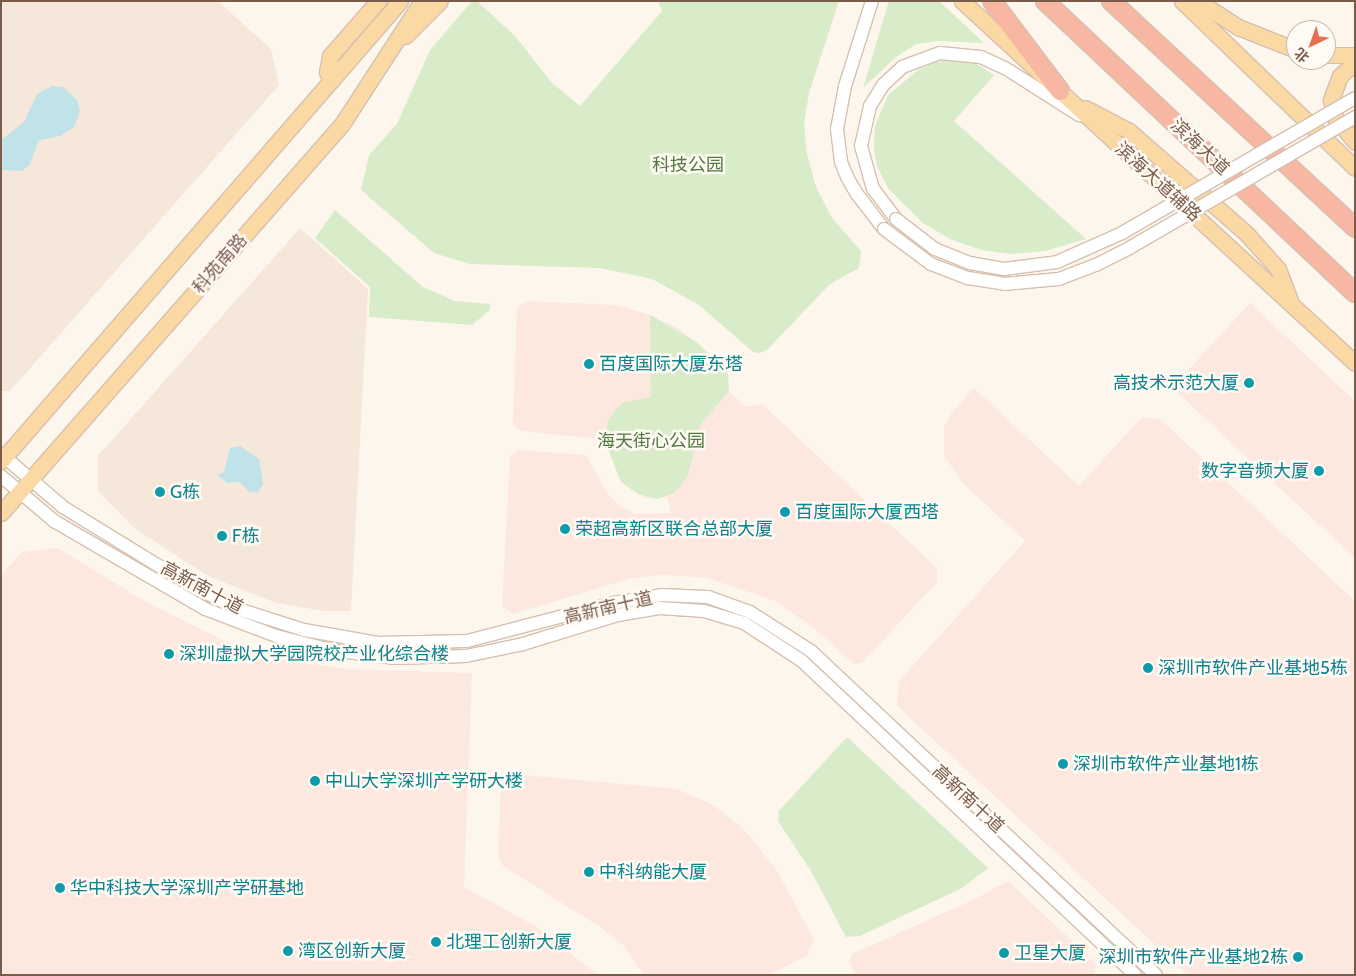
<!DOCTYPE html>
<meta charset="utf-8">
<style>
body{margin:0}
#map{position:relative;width:1356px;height:976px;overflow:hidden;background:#fdf6ec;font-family:Cabin,"Noto Sans SC",sans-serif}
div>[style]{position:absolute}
.residential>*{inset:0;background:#f5e8da}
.commercial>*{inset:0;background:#fde8e0}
.green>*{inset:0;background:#d8ecc9}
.water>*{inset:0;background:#bfe3e8}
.roads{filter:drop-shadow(1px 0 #d6c0b0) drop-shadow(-1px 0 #d6c0b0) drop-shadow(0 1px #d6c0b0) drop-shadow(0 -1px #d6c0b0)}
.secondary>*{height:12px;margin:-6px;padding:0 6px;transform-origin:6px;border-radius:6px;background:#fff}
.primary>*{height:15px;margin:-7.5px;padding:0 7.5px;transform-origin:7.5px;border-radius:7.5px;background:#fbd9a5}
.highway>*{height:18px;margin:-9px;padding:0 9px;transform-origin:9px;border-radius:9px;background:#f7b7a3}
.bridges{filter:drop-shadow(1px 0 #d6c0b0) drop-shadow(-1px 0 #d6c0b0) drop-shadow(0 1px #d6c0b0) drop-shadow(0 -1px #d6c0b0)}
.secondary-bridge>*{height:12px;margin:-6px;padding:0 6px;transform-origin:6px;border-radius:6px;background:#fff}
.dots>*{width:14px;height:14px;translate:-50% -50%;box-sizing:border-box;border:2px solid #fffaf3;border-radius:50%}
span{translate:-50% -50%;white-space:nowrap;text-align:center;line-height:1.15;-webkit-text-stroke:5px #fffaf3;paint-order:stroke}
.street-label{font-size:18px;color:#7a5c4d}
.park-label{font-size:18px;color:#537a41}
.culture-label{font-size:18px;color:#0d838f}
.left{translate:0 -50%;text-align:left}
.right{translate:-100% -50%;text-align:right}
.frame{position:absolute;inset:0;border:2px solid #7a5c4d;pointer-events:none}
.north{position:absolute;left:1286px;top:20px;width:50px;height:50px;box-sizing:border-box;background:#fffaf3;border:1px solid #cabbb1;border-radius:50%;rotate:222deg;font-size:14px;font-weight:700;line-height:20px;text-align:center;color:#7a5c4d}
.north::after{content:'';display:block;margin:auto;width:18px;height:22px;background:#e76f51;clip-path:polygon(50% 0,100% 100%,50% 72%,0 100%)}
</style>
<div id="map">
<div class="residential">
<div style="clip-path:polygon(1px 1px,218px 1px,271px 49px,279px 85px,10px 391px,1px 391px)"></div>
<div style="clip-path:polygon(300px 228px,368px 289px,351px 611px,324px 611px,276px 603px,208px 576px,134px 528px,98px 491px,98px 456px)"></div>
</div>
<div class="commercial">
<div style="clip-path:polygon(526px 301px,616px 305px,650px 315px,681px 330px,728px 373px,729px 391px,746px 407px,762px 404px,937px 568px,937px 582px,862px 663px,854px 664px,815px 629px,775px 601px,707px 578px,664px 575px,632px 578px,513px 614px,502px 606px,510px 457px,518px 450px,586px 455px,609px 495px,621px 507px,636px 514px,671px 513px,667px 497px,647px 498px,621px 482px,609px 451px,599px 439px,522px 431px,513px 425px,517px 308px)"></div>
<div style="clip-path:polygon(1250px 303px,1355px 401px,1355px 558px,1179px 394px,1179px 380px)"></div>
<div style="clip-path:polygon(974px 388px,1079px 486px,1142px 417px,1160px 419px,1355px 601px,1355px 975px,1188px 975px,897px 706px,899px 681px,1025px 541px,965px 485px,944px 456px,944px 427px,952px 412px)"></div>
<div style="clip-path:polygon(58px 548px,144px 601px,255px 656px,349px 669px,472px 673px,464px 887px,537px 927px,598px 975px,1px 975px,1px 575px,22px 552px)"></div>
<div style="clip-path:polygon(512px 774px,677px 789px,713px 805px,742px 827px,776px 869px,814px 940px,807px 956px,768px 975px,644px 975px,624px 946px,600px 927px,503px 866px,498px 857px,501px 785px)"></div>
<div style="clip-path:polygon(1008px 881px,1096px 963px,1095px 975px,856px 975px,849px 961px,852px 954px,973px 900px)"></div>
</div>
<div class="green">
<div style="clip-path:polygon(472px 1px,477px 1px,515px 36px,552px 83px,580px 106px,662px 11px,658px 1px,839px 1px,809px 93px,804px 124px,807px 154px,816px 187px,832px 218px,861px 251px,859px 268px,830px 284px,767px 350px,760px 353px,753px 352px,699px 305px,652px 279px,600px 268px,470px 264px,434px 253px,361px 190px,369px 155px,397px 124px,430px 50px)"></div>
<div style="clip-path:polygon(889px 1px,939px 1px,984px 43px,939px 41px,916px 44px,896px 57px,863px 88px)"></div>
<div style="clip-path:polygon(957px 60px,977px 64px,994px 75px,954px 121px,1086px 239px,1045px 251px,1011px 254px,981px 250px,950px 239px,923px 223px,888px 188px,877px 166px,874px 148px,875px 126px,888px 95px,918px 70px,936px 62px)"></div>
<div style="clip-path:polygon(335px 210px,423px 287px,455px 301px,490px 304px,490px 310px,472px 325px,369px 317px,370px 287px,315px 238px)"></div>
<div style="clip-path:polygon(650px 315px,698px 343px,728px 373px,729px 391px,700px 425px,688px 476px,674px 493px,657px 499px,638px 494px,621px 482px,609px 451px,606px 432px,608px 420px,622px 403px,651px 397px)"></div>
<div style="clip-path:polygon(847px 737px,988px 868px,962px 888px,860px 936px,846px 937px,811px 871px,778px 821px,779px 811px)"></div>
</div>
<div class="water">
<div style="clip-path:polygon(52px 86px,63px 87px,77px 100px,80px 111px,74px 127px,60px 136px,39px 140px,30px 164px,22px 171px,1px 170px,1px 140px,24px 122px,37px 94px)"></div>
<div style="clip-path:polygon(240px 446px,259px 459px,263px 484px,258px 492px,250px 492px,239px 482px,228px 483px,217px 475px,224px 472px,230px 448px)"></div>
</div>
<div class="roads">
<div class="secondary">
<div style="left:872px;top:1px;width:89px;rotate:107.6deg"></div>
<div style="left:845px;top:86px;width:44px;rotate:100.5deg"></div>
<div style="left:837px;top:129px;width:33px;rotate:83deg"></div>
<div style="left:841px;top:162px;width:16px;rotate:68deg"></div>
<div style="left:847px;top:177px;width:20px;rotate:60deg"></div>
<div style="left:857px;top:194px;width:44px;rotate:52.4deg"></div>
<div style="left:896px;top:219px;width:38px;rotate:-127deg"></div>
<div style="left:873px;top:189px;width:45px;rotate:-105.6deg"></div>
<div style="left:861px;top:146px;width:41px;rotate:-77.3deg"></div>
<div style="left:870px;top:106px;width:25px;rotate:-58deg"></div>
<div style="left:883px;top:85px;width:26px;rotate:-43deg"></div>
<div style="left:902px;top:67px;width:40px;rotate:-20.2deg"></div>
<div style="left:940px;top:53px;width:41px;rotate:5.6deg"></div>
<div style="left:981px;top:57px;width:26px;rotate:25deg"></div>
<div style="left:1005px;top:68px;width:88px;rotate:32.4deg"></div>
<div style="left:1px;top:454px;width:82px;rotate:40.5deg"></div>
<div style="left:63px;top:507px;width:137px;rotate:31.6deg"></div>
<div style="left:180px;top:579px;width:62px;rotate:27.8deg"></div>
<div style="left:235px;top:608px;width:72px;rotate:17.7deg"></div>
<div style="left:304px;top:630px;width:75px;rotate:10deg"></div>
<div style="left:378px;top:643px;width:89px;rotate:-1.3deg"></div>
<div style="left:467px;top:641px;width:151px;rotate:-14.6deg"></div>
<div style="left:613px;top:603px;width:50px;rotate:-9.3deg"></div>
<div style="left:662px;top:595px;width:46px;rotate:2.5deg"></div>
<div style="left:708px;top:597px;width:45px;rotate:19.7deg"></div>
<div style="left:750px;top:612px;width:72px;rotate:32.6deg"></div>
<div style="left:811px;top:651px;width:473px;rotate:43.2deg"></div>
<div style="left:1px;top:476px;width:70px;rotate:40.3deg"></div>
<div style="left:54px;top:521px;width:175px;rotate:30.2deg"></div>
<div style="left:205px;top:609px;width:76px;rotate:20.8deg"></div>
<div style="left:276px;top:636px;width:57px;rotate:14.3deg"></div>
<div style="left:331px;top:650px;width:64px;rotate:7.2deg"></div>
<div style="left:394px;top:658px;width:72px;rotate:-1.6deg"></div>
<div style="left:466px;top:656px;width:58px;rotate:-11.9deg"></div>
<div style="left:523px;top:644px;width:99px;rotate:-17deg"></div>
<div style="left:618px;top:615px;width:43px;rotate:-9.5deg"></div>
<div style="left:660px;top:608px;width:44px;rotate:3.9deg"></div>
<div style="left:704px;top:611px;width:42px;rotate:16.7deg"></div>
<div style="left:744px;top:623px;width:69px;rotate:33.2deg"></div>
<div style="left:802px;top:661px;width:458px;rotate:43.3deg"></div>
</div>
<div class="primary">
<div style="left:962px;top:1px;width:534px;rotate:42.65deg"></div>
<div style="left:1182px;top:1px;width:240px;rotate:44deg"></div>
<div style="left:1198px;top:1px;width:48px;rotate:33deg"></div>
<div style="left:1238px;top:27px;width:62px;rotate:21.6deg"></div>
<div style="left:405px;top:36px;width:49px;rotate:-45deg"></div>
<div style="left:1326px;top:55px;width:29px"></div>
<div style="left:1355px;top:62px;width:21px;rotate:137deg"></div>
<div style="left:1340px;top:76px;width:26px;rotate:111deg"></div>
<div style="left:1331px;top:100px;width:20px;rotate:75deg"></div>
<div style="left:1336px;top:119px;width:30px;rotate:50deg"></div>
<div style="left:331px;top:81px;width:10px;rotate:-114deg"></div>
<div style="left:327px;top:72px;width:16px;rotate:-79deg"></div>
<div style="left:330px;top:56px;width:73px;rotate:-48.9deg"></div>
<div style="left:1085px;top:108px;width:50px;rotate:27.6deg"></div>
<div style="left:1129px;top:131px;width:155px;rotate:41.1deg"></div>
<div style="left:1246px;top:233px;width:48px;rotate:48.4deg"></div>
<div style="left:1278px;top:269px;width:34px;rotate:69deg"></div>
<div style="left:1px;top:461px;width:609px;rotate:-49.06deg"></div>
<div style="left:1px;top:513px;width:517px;rotate:-48.76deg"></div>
<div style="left:342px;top:124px;width:147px;rotate:-57deg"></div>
</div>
<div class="highway">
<div style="left:992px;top:1px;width:113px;rotate:52.9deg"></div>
<div style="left:1045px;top:1px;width:426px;rotate:43.3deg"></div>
<div style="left:1111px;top:1px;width:333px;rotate:42.9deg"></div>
</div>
</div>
<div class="bridges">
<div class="secondary-bridge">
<div style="left:896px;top:219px;width:49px;rotate:37.6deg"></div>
<div style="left:935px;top:249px;width:38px;rotate:22deg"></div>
<div style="left:970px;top:263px;width:35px;rotate:10deg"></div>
<div style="left:1004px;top:269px;width:53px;rotate:-7.5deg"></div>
<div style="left:1057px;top:262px;width:71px;rotate:-24deg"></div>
<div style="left:1122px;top:233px;width:269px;rotate:-30.1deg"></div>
<div style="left:884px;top:229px;width:59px;rotate:36.7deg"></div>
<div style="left:931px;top:264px;width:40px;rotate:21deg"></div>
<div style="left:968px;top:278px;width:36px;rotate:9deg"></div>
<div style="left:1004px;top:284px;width:55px;rotate:-5.2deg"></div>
<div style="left:1059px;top:279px;width:40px;rotate:-21deg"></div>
<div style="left:1096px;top:265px;width:39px;rotate:-27deg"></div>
<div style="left:1131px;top:247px;width:259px;rotate:-30.1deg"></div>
</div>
</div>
<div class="dots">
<div style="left:589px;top:364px;background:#0f9aa8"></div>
<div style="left:1249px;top:383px;background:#0f9aa8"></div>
<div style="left:1319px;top:471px;background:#0f9aa8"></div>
<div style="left:160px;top:492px;background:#0f9aa8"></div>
<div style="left:785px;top:512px;background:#0f9aa8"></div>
<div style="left:565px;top:529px;background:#0f9aa8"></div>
<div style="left:222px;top:536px;background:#0f9aa8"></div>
<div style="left:169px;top:654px;background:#0f9aa8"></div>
<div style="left:1148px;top:668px;background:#0f9aa8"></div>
<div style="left:1063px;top:764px;background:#0f9aa8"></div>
<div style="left:315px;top:781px;background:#0f9aa8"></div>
<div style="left:589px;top:872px;background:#0f9aa8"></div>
<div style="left:60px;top:888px;background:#0f9aa8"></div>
<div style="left:436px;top:942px;background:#0f9aa8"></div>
<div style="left:288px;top:951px;background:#0f9aa8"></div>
<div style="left:1004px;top:953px;background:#0f9aa8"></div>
<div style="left:1298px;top:957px;background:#0f9aa8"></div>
</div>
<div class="street-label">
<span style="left:1200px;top:147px;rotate:43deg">滨海大道</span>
<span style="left:1158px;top:182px;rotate:42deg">滨海大道辅路</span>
<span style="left:220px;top:264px;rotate:-49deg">科苑南路</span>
<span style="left:202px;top:588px;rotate:28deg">高新南十道</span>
<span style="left:608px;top:608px;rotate:-13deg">高新南十道</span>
<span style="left:968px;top:799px;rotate:43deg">高新南十道</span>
</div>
<div class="park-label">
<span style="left:688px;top:165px">科技公园</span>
<span style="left:651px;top:441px">海天街心公园</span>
</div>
<div class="culture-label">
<span class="left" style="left:599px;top:364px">百度国际大厦东塔</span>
<span class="right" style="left:1239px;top:383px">高技术示范大厦</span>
<span class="right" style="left:1309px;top:471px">数字音频大厦</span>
<span class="left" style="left:170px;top:492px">G栋</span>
<span class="left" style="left:795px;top:512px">百度国际大厦西塔</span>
<span class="left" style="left:575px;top:529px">荣超高新区联合总部大厦</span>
<span class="left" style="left:232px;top:536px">F栋</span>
<span class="left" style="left:179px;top:654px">深圳虚拟大学园院校产业化综合楼</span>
<span class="left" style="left:1158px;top:668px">深圳市软件产业基地5栋</span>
<span class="left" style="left:1073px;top:764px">深圳市软件产业基地1栋</span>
<span class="left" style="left:325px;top:781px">中山大学深圳产学研大楼</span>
<span class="left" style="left:599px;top:872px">中科纳能大厦</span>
<span class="left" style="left:70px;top:888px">华中科技大学深圳产学研基地</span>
<span class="left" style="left:446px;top:942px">北理工创新大厦</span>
<span class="left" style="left:298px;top:951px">湾区创新大厦</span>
<span class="left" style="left:1014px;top:953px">卫星大厦</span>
<span class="right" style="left:1288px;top:957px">深圳市软件产业基地2栋</span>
</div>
<div class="frame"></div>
<div class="north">北</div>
</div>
